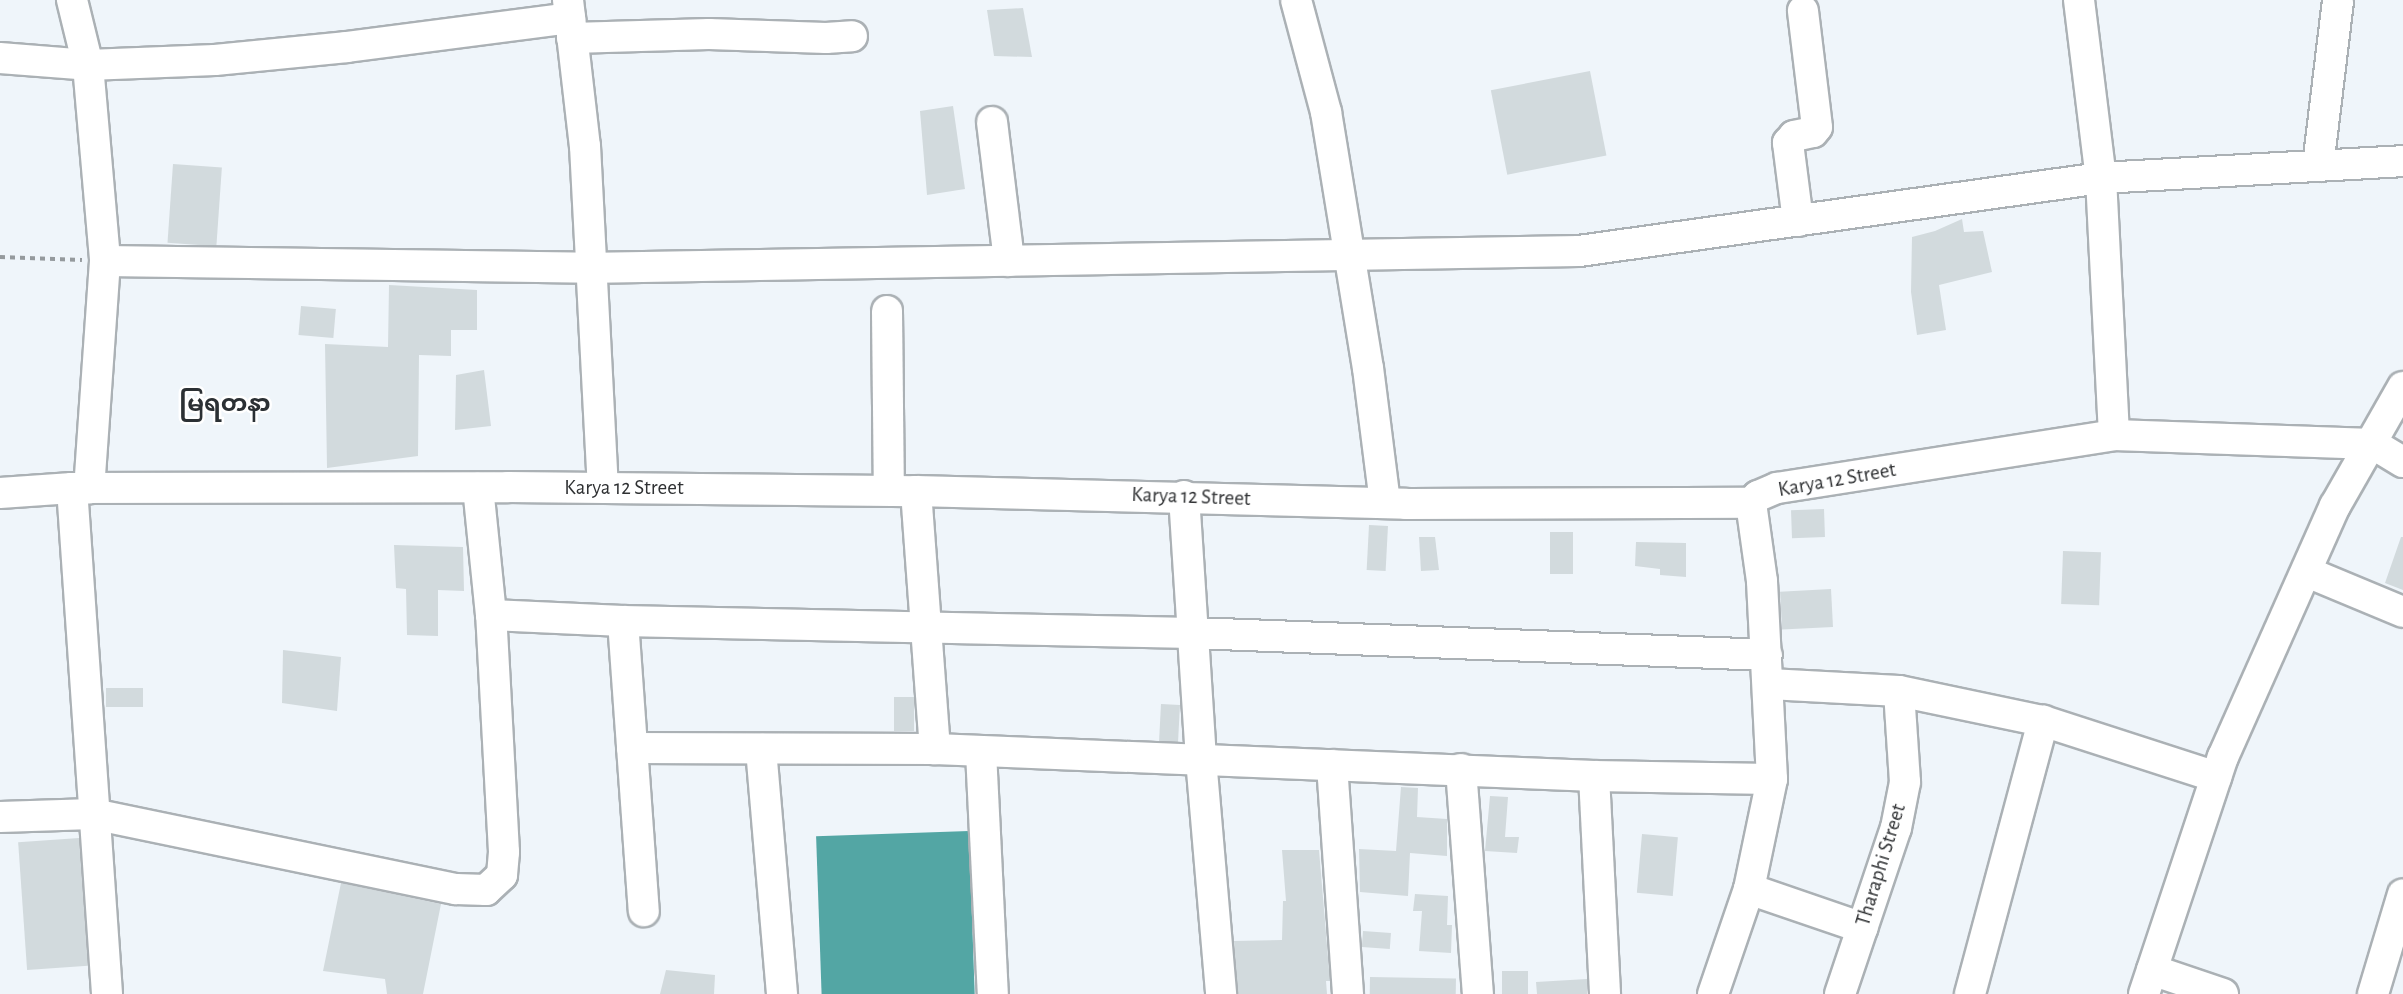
<!DOCTYPE html>
<meta charset="utf-8">
<style>
body{margin:0}
#map{position:relative;width:2403px;height:994px;overflow:hidden;background:#eff5fa;font-family:"Alegreya Sans","Noto Sans Myanmar",sans-serif}
div>[style]{position:absolute}
.water>*{inset:0;background:#53a6a4;transform-origin:0 0}
.building>*{inset:0;background:#d2dadd;transform-origin:0 0}
.path>*{height:3.5px;margin-top:-1.75px;transform-origin:0;background:repeating-linear-gradient(90deg,#959a9d 0 5px,transparent 0 10px)}
.roads{filter:drop-shadow(2px 0 #abb1b5) drop-shadow(-2px 0 #abb1b5) drop-shadow(0 2px #abb1b5) drop-shadow(0 -2px #abb1b5)}
.minor>*{height:30px;margin:-15px;padding:0 15px;transform-origin:15px;border-radius:15px;background:#fff}
span{translate:-50% -50%;white-space:nowrap;text-align:center;line-height:1.15;-webkit-text-stroke:5px #fff;paint-order:stroke}
.street-label{font-size:21px;color:#2f3133}
.quarter-label{font-size:24px;color:#2b3034;font-weight:700}
</style>
<div id="map">
<div class="water">
<div style="left:969px;top:831px;width:163px;height:153px;rotate:88deg"></div>
</div>
<div class="building">
<div style="clip-path:polygon(1023px 8px,1032px 57px,994px 56px,987px 10px)"></div>
<div style="left:1590px;top:71px;width:86px;height:101px;rotate:79deg"></div>
<div style="clip-path:polygon(953px 106px,965px 189px,927px 195px,920px 111px)"></div>
<div style="left:173px;top:164px;width:49px;height:79px;rotate:4deg"></div>
<div style="clip-path:polygon(1962px 219px,1964px 232px,1983px 231px,1992px 272px,1939px 285px,1946px 330px,1917px 335px,1911px 292px,1912px 237px,1935px 231px)"></div>
<div style="clip-path:polygon(389px 285px,477px 290px,477px 330px,451px 330px,451px 356px,419px 355px,418px 456px,327px 468px,325px 344px,388px 347px)"></div>
<div style="left:301px;top:306px;width:35px;height:29px;rotate:5deg"></div>
<div style="clip-path:polygon(484px 370px,491px 426px,455px 430px,456px 375px)"></div>
<div style="left:1824px;top:509px;width:28px;height:33px;rotate:88deg"></div>
<div style="left:1369px;top:525px;width:19px;height:45px;rotate:3deg"></div>
<div style="left:1550px;top:532px;width:23px;height:42px"></div>
<div style="clip-path:polygon(1419px 537px,1435px 537px,1439px 570px,1421px 571px)"></div>
<div style="clip-path:polygon(2401px 537px,2403px 537px,2403px 590px,2385px 583px)"></div>
<div style="clip-path:polygon(1636px 542px,1686px 543px,1686px 577px,1660px 575px,1660px 569px,1635px 566px)"></div>
<div style="clip-path:polygon(394px 545px,463px 547px,464px 591px,438px 590px,438px 636px,407px 635px,406px 589px,396px 588px)"></div>
<div style="left:2063px;top:551px;width:38px;height:53px;rotate:2deg"></div>
<div style="left:1831px;top:589px;width:38px;height:51px;rotate:87deg"></div>
<div style="clip-path:polygon(283px 650px,341px 657px,337px 711px,282px 703px)"></div>
<div style="left:143px;top:688px;width:19px;height:37px;rotate:90deg"></div>
<div style="left:894px;top:697px;width:20px;height:34px"></div>
<div style="left:1161px;top:704px;width:19px;height:37px;rotate:3deg"></div>
<div style="clip-path:polygon(1401px 787px,1418px 788px,1417px 817px,1447px 819px,1447px 856px,1410px 853px,1408px 896px,1360px 892px,1359px 849px,1396px 851px)"></div>
<div style="clip-path:polygon(1490px 796px,1508px 797px,1505px 837px,1519px 837px,1517px 853px,1485px 851px)"></div>
<div style="left:1642px;top:834px;width:36px;height:59px;rotate:5deg"></div>
<div style="left:79px;top:838px;width:128px;height:61px;rotate:86deg"></div>
<div style="clip-path:polygon(1282px 850px,1319px 850px,1330px 981px,1326px 981px,1327px 994px,1238px 994px,1234px 941px,1282px 940px,1283px 901px,1286px 901px)"></div>
<div style="clip-path:polygon(341px 883px,441px 904px,423px 994px,387px 994px,385px 979px,323px 971px)"></div>
<div style="clip-path:polygon(1415px 894px,1448px 896px,1447px 925px,1452px 925px,1451px 953px,1419px 951px,1422px 911px,1413px 911px)"></div>
<div style="left:1363px;top:931px;width:28px;height:16px;rotate:4deg"></div>
<div style="clip-path:polygon(666px 970px,715px 975px,714px 994px,660px 994px)"></div>
<div style="left:1502px;top:971px;width:26px;height:23px"></div>
<div style="left:1370px;top:977px;width:86px;height:17px;rotate:1deg"></div>
<div style="clip-path:polygon(1587px 979px,1587px 994px,1537px 994px,1536px 982px)"></div>
</div>
<div class="path">
<div style="left:0;top:257px;width:82px;rotate:2.1deg"></div>
</div>
<div class="roads">
<div class="minor">
<div style="left:72px;top:0;width:67px;rotate:76.2deg"></div>
<div style="left:88px;top:65px;width:197px;rotate:85deg"></div>
<div style="left:105px;top:261px;width:228px;rotate:94deg"></div>
<div style="left:568px;top:0;width:147px;rotate:83.4deg"></div>
<div style="left:585px;top:146px;width:342px;rotate:87deg"></div>
<div style="left:1296px;top:0;width:116px;rotate:75deg"></div>
<div style="left:1326px;top:112px;width:259px;rotate:80.7deg"></div>
<div style="left:1368px;top:368px;width:136px;rotate:82.8deg"></div>
<div style="left:2079px;top:0;width:179px;rotate:83deg"></div>
<div style="left:2101px;top:178px;width:257px;rotate:87.1deg"></div>
<div style="left:572px;top:38px;width:137px;rotate:-1.7deg"></div>
<div style="left:709px;top:34px;width:117px;rotate:2deg"></div>
<div style="left:826px;top:38px;width:26px;rotate:-4deg"></div>
<div style="left:0;top:58px;width:88px;rotate:4.5deg"></div>
<div style="left:88px;top:65px;width:127px;rotate:-2.3deg"></div>
<div style="left:215px;top:60px;width:133px;rotate:-5.6deg"></div>
<div style="left:347px;top:47px;width:225px;rotate:-7.4deg"></div>
<div style="left:992px;top:122px;width:140px;rotate:83deg"></div>
<div style="left:2318px;top:166px;width:167px;rotate:-83.1deg"></div>
<div style="left:1798px;top:221px;width:79px;rotate:-97.3deg"></div>
<div style="left:1788px;top:143px;width:9px;rotate:-49deg"></div>
<div style="left:1794px;top:136px;width:19px;rotate:-12deg"></div>
<div style="left:1813px;top:132px;width:6px;rotate:-51deg"></div>
<div style="left:1817px;top:127px;width:117px;rotate:-96.9deg"></div>
<div style="left:105px;top:261px;width:486px;rotate:0.8deg"></div>
<div style="left:591px;top:268px;width:988px;rotate:-0.99deg"></div>
<div style="left:1579px;top:251px;width:527px;rotate:-7.96deg"></div>
<div style="left:2101px;top:178px;width:302px;rotate:-3.2deg"></div>
<div style="left:887px;top:311px;width:179px;rotate:89.4deg"></div>
<div style="left:72px;top:488px;width:507px;rotate:86.04deg"></div>
<div style="left:916px;top:491px;width:259px;rotate:85.8deg"></div>
<div style="left:0;top:493px;width:72px;rotate:-4deg"></div>
<div style="left:72px;top:488px;width:436px;rotate:-0.1deg"></div>
<div style="left:508px;top:487px;width:408px;rotate:0.6deg"></div>
<div style="left:916px;top:491px;width:490px;rotate:1.5deg"></div>
<div style="left:1406px;top:504px;width:345px;rotate:-0.2deg"></div>
<div style="left:1751px;top:503px;width:10px;rotate:-45deg"></div>
<div style="left:1758px;top:496px;width:21px;rotate:-23deg"></div>
<div style="left:1777px;top:488px;width:341px;rotate:-8.9deg"></div>
<div style="left:2114px;top:435px;width:259px;rotate:2deg"></div>
<div style="left:2373px;top:444px;width:35px;rotate:31deg"></div>
<div style="left:1184px;top:496px;width:264px;rotate:86.3deg"></div>
<div style="left:1201px;top:759px;width:236px;rotate:85.1deg"></div>
<div style="left:2307px;top:572px;width:104px;rotate:22.6deg"></div>
<div style="left:491px;top:615px;width:132px;rotate:2.6deg"></div>
<div style="left:623px;top:621px;width:570px;rotate:1.21deg"></div>
<div style="left:1193px;top:633px;width:574px;rotate:2.19deg"></div>
<div style="left:623px;top:621px;width:291px;rotate:85.9deg"></div>
<div style="left:1769px;top:684px;width:130px;rotate:3.1deg"></div>
<div style="left:1899px;top:691px;width:147px;rotate:11.8deg"></div>
<div style="left:2043px;top:721px;width:182px;rotate:17.9deg"></div>
<div style="left:632px;top:748px;width:303px;rotate:0.2deg"></div>
<div style="left:935px;top:749px;width:660px;rotate:2.35deg"></div>
<div style="left:1594px;top:776px;width:178px;rotate:1deg"></div>
<div style="left:761px;top:749px;width:246px;rotate:85.1deg"></div>
<div style="left:981px;top:752px;width:242px;rotate:87.2deg"></div>
<div style="left:1332px;top:765px;width:230px;rotate:86deg"></div>
<div style="left:1461px;top:769px;width:226px;rotate:85.7deg"></div>
<div style="left:1594px;top:776px;width:218px;rotate:87.1deg"></div>
<div style="left:0;top:817px;width:93px;rotate:-1.8deg"></div>
<div style="left:93px;top:814px;width:371px;rotate:11.7deg"></div>
<div style="left:456px;top:889px;width:30px;rotate:2deg"></div>
<div style="left:486px;top:890px;width:22px;rotate:-43deg"></div>
<div style="left:502px;top:875px;width:23px;rotate:-85deg"></div>
<div style="left:504px;top:852px;width:237px;rotate:-93.1deg"></div>
<div style="left:491px;top:615px;width:128px;rotate:-95.8deg"></div>
<div style="left:1749px;top:889px;width:120px;rotate:18.9deg"></div>
<div style="left:2152px;top:970px;width:75px;rotate:18.7deg"></div>
<div style="left:1713px;top:994px;width:111px;rotate:-71.1deg"></div>
<div style="left:1749px;top:889px;width:112px;rotate:-78.2deg"></div>
<div style="left:1772px;top:779px;width:198px;rotate:-92.9deg"></div>
<div style="left:1762px;top:581px;width:79px;rotate:-98deg"></div>
<div style="left:1840px;top:994px;width:175px;rotate:-71.4deg"></div>
<div style="left:1896px;top:828px;width:47px;rotate:-78.9deg"></div>
<div style="left:1905px;top:782px;width:91px;rotate:-93.8deg"></div>
<div style="left:1970px;top:994px;width:283px;rotate:-75deg"></div>
<div style="left:2144px;top:994px;width:250px;rotate:-71.6deg"></div>
<div style="left:2223px;top:757px;width:275px;rotate:-66deg"></div>
<div style="left:2335px;top:506px;width:137px;rotate:-60.3deg"></div>
<div style="left:2373px;top:994px;width:104px;rotate:-73.3deg"></div>
</div>
</div>
<div class="street-label">
<span style="left:1837px;top:480px;rotate:-10deg">Karya 12 Street</span>
<span style="left:624px;top:488px">Karya 12 Street</span>
<span style="left:1191px;top:497px;rotate:2deg">Karya 12 Street</span>
<span style="left:1881px;top:865px;rotate:-73deg">Tharaphi Street</span>
</div>
<div class="quarter-label">
<span style="left:225px;top:405px">မြရတနာ</span>
</div>
</div>
